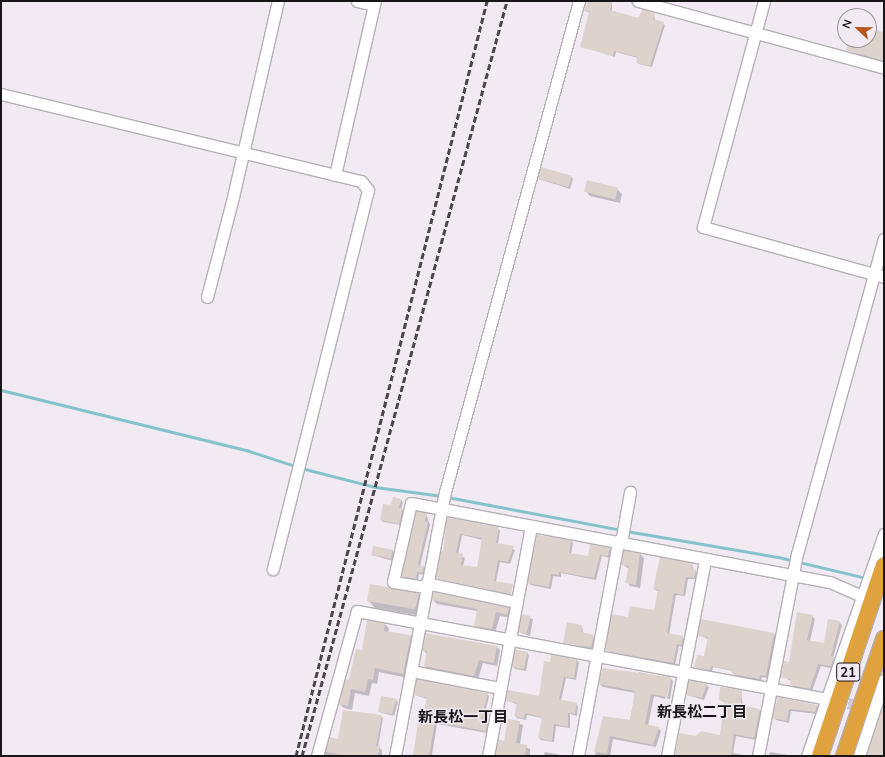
<!DOCTYPE html>
<meta charset="utf-8">
<style>
body{margin:0}
#map{position:relative;width:885px;height:757px;overflow:hidden;background:#f1eaf3;font-family:Mulish,"Noto Sans JP",sans-serif}
div>[style]{position:absolute}
.shadow>*{inset:0;background:#0003}
.stream>*{height:3px;margin:-1.5px;padding:0 1.5px;transform-origin:1.5px;border-radius:1.5px;background:#84c2cc}
.building>*{inset:0;background:#ddd2cc;transform-origin:0 0}
.minor-tunnel>*{height:11px;margin-top:-5.5px;transform-origin:0;background:repeating-linear-gradient(90deg,#d0cad2 0 11px,transparent 0 16.5px)}
.roads{filter:drop-shadow(1px 0 #b5afb7) drop-shadow(-1px 0 #b5afb7) drop-shadow(0 1px #b5afb7) drop-shadow(0 -1px #b5afb7)}
.minor>*{height:11px;margin:-5.5px;padding:0 5.5px;transform-origin:5.5px;border-radius:5.5px;background:#fff}
.highway>*{height:16px;margin:-8px;padding:0 8px;transform-origin:8px;border-radius:8px;background:#e0a23e}
.rail>*{height:3px;margin-top:-1.5px;transform-origin:0;background:repeating-linear-gradient(90deg,#4a464a 0 6px,transparent 0 9px)}
span{translate:-50% -50%;white-space:nowrap;text-align:center;line-height:1.15;-webkit-text-stroke:3px #f1eaf3;paint-order:stroke}
.shield-label span{padding:1px 3px;background:#f1eaf3;border:1px solid;border-radius:3px;-webkit-text-stroke-width:0}
.shield-label{font-size:13px;color:#181518;font-weight:700}
.neighbourhood-label{font-size:15px;color:#181518;font-weight:700}
.frame{position:absolute;inset:0;border:2px solid #181518;pointer-events:none}
.north{position:absolute;left:837px;top:8px;width:40px;height:40px;box-sizing:border-box;background:#f1eaf3;border:1px solid #9a959b;border-radius:50%;rotate:292deg;font-size:11px;font-weight:700;line-height:16px;text-align:center;color:#181518}
.north::after{content:'';display:block;margin:auto;width:14px;height:18px;background:#b8551d;clip-path:polygon(50% 0,100% 100%,50% 72%,0 100%)}
</style>
<div id="map">
<div class="shadow">
<div style="clip-path:polygon(588px 1px,612px 2px,612px 11px,639px 19px,654px 14px,655px 20px,665px 25px,652px 67px,639px 64px,638px 58px,616px 52px,615px 57px,581px 46px,590px 13px,585px 11px)"></div>
<div style="clip-path:polygon(869px 29px,884px 33px,884px 63px,847px 50px,849px 40px,869px 40px)"></div>
<div style="clip-path:polygon(571px 177px,573px 179px,570px 189px,539px 179px)"></div>
<div style="clip-path:polygon(588px 181px,617px 189px,622px 194px,620px 203px,590px 196px,586px 191px)"></div>
<div style="clip-path:polygon(401px 500px,403px 502px,401px 509px,404px 511px,401px 525px,383px 522px,381px 520px)"></div>
<div style="clip-path:polygon(426px 514px,430px 525px,420px 566px,426px 569px,424px 575px,419px 574px,418px 580px,405px 578px,403px 576px)"></div>
<div style="clip-path:polygon(evenodd,448px 518px,500px 530px,498px 544px,515px 550px,510px 564px,500px 562px,496px 582px,512px 586px,510px 594px,437px 578px,444px 552px,448px 518px,462px 535px,483px 540px,478px 568px,463px 566px,465px 558px,458px 555px,462px 535px)"></div>
<div style="clip-path:polygon(571px 541px,573px 543px,571px 554px,589px 558px,609px 548px,611px 551px,610px 558px,602px 556px,596px 580px,561px 573px,561px 577px,553px 576px,551px 589px,531px 585px,529px 583px)"></div>
<div style="clip-path:polygon(393px 551px,395px 553px,393px 561px,372px 555px)"></div>
<div style="clip-path:polygon(640px 554px,644px 558px,640px 588px,630px 586px,627px 582px,629px 569px,622px 564px)"></div>
<div style="clip-path:polygon(692px 564px,694px 571px,697px 573px,696px 579px,688px 579px,685px 596px,676px 595px,669px 635px,685px 639px,683px 647px,679px 646px,675px 665px,608px 651px,629px 618px,655px 611px,659px 592px,654px 589px)"></div>
<div style="clip-path:polygon(418px 594px,425px 601px,421px 616px,375px 608px,368px 600px)"></div>
<div style="clip-path:polygon(433px 600px,508px 608px,512px 612px,511px 618px,500px 616px,495px 633px,479px 630px,475px 626px,477px 611px,437px 604px)"></div>
<div style="clip-path:polygon(522px 615px,533px 619px,530px 636px,519px 632px)"></div>
<div style="clip-path:polygon(812px 616px,815px 619px,810px 641px,825px 644px,839px 622px,842px 625px,833px 658px,836px 661px,834px 669px,821px 666px,812px 691px,794px 688px,791px 681px,782px 676px)"></div>
<div style="clip-path:polygon(385px 624px,389px 629px,388px 632px,410px 636px,415px 641px,408px 678px,379px 672px,377px 684px,372px 683px,369px 696px,355px 693px,352px 710px,344px 708px,340px 704px,363px 652px)"></div>
<div style="clip-path:polygon(582px 626px,583px 633px,595px 638px,593px 649px,564px 642px)"></div>
<div style="clip-path:polygon(774px 634px,776px 636px,768px 678px,762px 677px,761px 681px,735px 676px,733px 671px,713px 667px,712px 672px,695px 667px,705px 657px,708px 639px,699px 635px)"></div>
<div style="clip-path:polygon(496px 646px,500px 650px,497px 666px,483px 663px,478px 679px,429px 670px,425px 666px,427px 654px,423px 650px)"></div>
<div style="clip-path:polygon(527px 653px,529px 655px,526px 671px,515px 669px,513px 667px)"></div>
<div style="clip-path:polygon(576px 660px,579px 662px,576px 680px,566px 678px,561px 701px,576px 704px,578px 706px,577px 716px,570px 714px,570px 728px,556px 726px,554px 742px,541px 740px,539px 738px,543px 718px,527px 715px,526px 720px,517px 718px,515px 716px,518px 705px,507px 700px,540px 697px)"></div>
<div style="clip-path:polygon(639px 672px,671px 679px,665px 699px,654px 696px,648px 726px,659px 729px,655px 741px,659px 729px,661px 731px,656px 747px,613px 739px,610px 756px,595px 756px,604px 717px,630px 721px,635px 693px,603px 687px,600px 684px,638px 676px)"></div>
<div style="clip-path:polygon(671px 679px,673px 681px,670px 699px,667px 699px)"></div>
<div style="clip-path:polygon(706px 685px,709px 687px,704px 700px,687px 695px)"></div>
<div style="clip-path:polygon(741px 691px,743px 707px,762px 712px,756px 740px,736px 736px,733px 753px,748px 756px,675px 756px,680px 734px,696px 737px,720px 736px,726px 703px,720px 700px)"></div>
<div style="clip-path:polygon(487px 694px,489px 696px,483px 722px,489px 725px,487px 733px,437px 724px,432px 755px,441px 756px,413px 756px,427px 699px,415px 695px)"></div>
<div style="clip-path:polygon(778px 698px,817px 706px,819px 708px,817px 714px,791px 711px,789px 723px,776px 720px,774px 718px)"></div>
<div style="clip-path:polygon(396px 700px,398px 702px,394px 716px,379px 712px)"></div>
<div style="clip-path:polygon(381px 716px,383px 718px,378px 747px,382px 750px,382px 756px,324px 756px,330px 738px,338px 740px)"></div>
<div style="clip-path:polygon(509px 720px,523px 725px,520px 744px,530px 749px,530px 756px,497px 756px,499px 741px,505px 742px)"></div>
<div style="clip-path:polygon(545px 752px,561px 755px,562px 756px,544px 756px)"></div>
<div style="clip-path:polygon(770px 752px,794px 756px,769px 756px)"></div>
</div>
<div class="stream">
<div style="left:1px;top:390px;width:255px;rotate:13.8deg"></div>
<div style="left:249px;top:451px;width:48px;rotate:18.1deg"></div>
<div style="left:301px;top:468px;width:76px;rotate:14.4deg"></div>
<div style="left:375px;top:487px;width:68px;rotate:7.7deg"></div>
<div style="left:447px;top:497px;width:177px;rotate:10.7deg"></div>
<div style="left:626px;top:531px;width:154px;rotate:9.7deg"></div>
<div style="left:778px;top:557px;width:90px;rotate:13.4deg"></div>
</div>
<div class="building">
<div style="clip-path:polygon(586px 1px,612px 1px,610px 10px,638px 18px,642px 10px,646px 10px,655px 13px,653px 19px,664px 22px,650px 66px,636px 63px,638px 57px,614px 51px,613px 56px,580px 47px,589px 12px,584px 11px)"></div>
<div style="clip-path:polygon(872px 29px,884px 32px,884px 61px,846px 50px,848px 40px,869px 40px)"></div>
<div style="left:541px;top:167px;width:32px;height:12px;rotate:16deg"></div>
<div style="left:587px;top:180px;width:32px;height:12px;rotate:14deg"></div>
<div style="clip-path:polygon(393px 497px,401px 499px,399px 508px,403px 508px,399px 524px,380px 520px,383px 504px,391px 505px)"></div>
<div style="clip-path:polygon(416px 511px,427px 513px,425px 521px,428px 522px,418px 565px,424px 566px,422px 573px,417px 572px,416px 579px,401px 576px)"></div>
<div style="clip-path:polygon(evenodd,447px 517px,499px 527px,496px 543px,514px 546px,508px 562px,498px 560px,494px 581px,513px 584px,511px 594px,436px 578px,441px 551px,443px 551px,447px 517px,460px 534px,482px 538px,477px 567px,461px 565px,463px 554px,456px 553px,460px 534px)"></div>
<div style="clip-path:polygon(537px 535px,571px 540px,569px 553px,588px 556px,590px 544px,610px 548px,608px 556px,600px 555px,594px 578px,559px 572px,559px 575px,551px 574px,549px 587px,527px 583px)"></div>
<div style="left:373px;top:546px;width:20px;height:9px;rotate:11deg"></div>
<div style="clip-path:polygon(624px 550px,640px 553px,636px 585px,625px 583px,629px 566px,621px 565px)"></div>
<div style="clip-path:polygon(660px 557px,693px 563px,692px 569px,696px 570px,694px 578px,686px 577px,683px 595px,674px 593px,667px 633px,683px 636px,681px 645px,677px 644px,673px 663px,608px 651px,605px 649px,612px 614px,628px 617px,630px 606px,654px 610px,658px 590px,653px 589px)"></div>
<div style="clip-path:polygon(370px 584px,419px 593px,416px 606px,414px 609px,367px 601px)"></div>
<div style="clip-path:polygon(433px 592px,509px 607px,507px 615px,496px 612px,492px 629px,474px 626px,477px 609px,432px 600px)"></div>
<div style="clip-path:polygon(797px 612px,813px 615px,807px 640px,824px 643px,828px 619px,840px 621px,831px 656px,834px 657px,831px 666px,818px 664px,810px 689px,790px 685px,791px 679px,780px 677px,784px 661px,789px 662px)"></div>
<div style="left:522px;top:614px;width:9px;height:18px;rotate:13deg"></div>
<div style="clip-path:polygon(701px 619px,774px 633px,766px 676px,760px 675px,759px 679px,732px 674px,732px 670px,711px 666px,710px 670px,694px 667px,697px 655px,704px 656px,708px 637px,697px 636px)"></div>
<div style="clip-path:polygon(367px 620px,385px 623px,384px 631px,411px 635px,403px 674px,375px 668px,373px 680px,368px 679px,365px 692px,351px 689px,348px 706px,338px 704px,345px 679px,349px 680px,356px 649px,362px 650px)"></div>
<div style="clip-path:polygon(567px 622px,582px 625px,581px 632px,594px 635px,591px 647px,563px 643px)"></div>
<div style="clip-path:polygon(425px 633px,497px 646px,494px 663px,479px 660px,474px 676px,424px 666px,427px 651px,422px 651px)"></div>
<div style="left:515px;top:649px;width:13px;height:18px;rotate:13deg"></div>
<div style="clip-path:polygon(551px 655px,577px 659px,574px 678px,564px 677px,559px 699px,577px 703px,575px 714px,568px 713px,568px 727px,554px 724px,552px 741px,538px 738px,542px 717px,525px 713px,524px 719px,514px 716px,517px 703px,505px 701px,508px 690px,539px 696px,544px 661px,550px 662px)"></div>
<div style="clip-path:polygon(602px 668px,671px 677px,667px 697px,651px 694px,645px 724px,659px 727px,653px 745px,610px 736px,607px 754px,594px 752px,603px 716px,630px 720px,635px 691px,599px 684px)"></div>
<div style="clip-path:polygon(417px 679px,488px 693px,481px 721px,487px 722px,486px 731px,435px 722px,429px 756px,413px 756px,418px 723px,422px 723px,427px 698px,414px 695px)"></div>
<div style="clip-path:polygon(689px 680px,707px 684px,702px 698px,686px 695px)"></div>
<div style="clip-path:polygon(720px 687px,742px 690px,741px 705px,760px 709px,754px 738px,734px 734px,731px 756px,675px 756px,679px 733px,696px 736px,701px 731px,720px 735px,725px 701px,719px 700px)"></div>
<div style="clip-path:polygon(381px 696px,397px 699px,392px 714px,378px 712px)"></div>
<div style="clip-path:polygon(778px 697px,817px 705px,815px 712px,789px 709px,787px 721px,772px 718px)"></div>
<div style="clip-path:polygon(343px 710px,382px 715px,376px 746px,380px 746px,378px 756px,347px 756px,326px 752px,330px 737px,338px 739px)"></div>
<div style="clip-path:polygon(881px 710px,884px 710px,884px 756px,867px 756px)"></div>
<div style="clip-path:polygon(508px 719px,520px 721px,516px 743px,527px 745px,525px 756px,495px 755px,498px 739px,504px 741px)"></div>
</div>
<div class="minor-tunnel">
<div style="left:832px;top:700px;width:37px;rotate:11deg"></div>
</div>
<div class="roads">
<div class="minor">
<div style="left:357px;top:1px;width:17px;rotate:13deg"></div>
<div style="left:638px;top:1px;width:255px;rotate:15.2deg"></div>
<div style="left:764px;top:1px;width:234px;rotate:105.1deg"></div>
<div style="left:703px;top:227px;width:188px;rotate:15.4deg"></div>
<div style="left:1px;top:94px;width:370px;rotate:13.6deg"></div>
<div style="left:361px;top:181px;width:11px;rotate:52deg"></div>
<div style="left:368px;top:190px;width:391px;rotate:104.1deg"></div>
<div style="left:335px;top:175px;width:179px;rotate:-77.1deg"></div>
<div style="left:207px;top:297px;width:103px;rotate:-75.4deg"></div>
<div style="left:233px;top:197px;width:201px;rotate:-77.1deg"></div>
<div style="left:426px;top:583px;width:93px;rotate:11.8deg"></div>
<div style="left:425px;top:587px;width:32px;rotate:-171deg"></div>
<div style="left:393px;top:582px;width:81px;rotate:-77.2deg"></div>
<div style="left:411px;top:503px;width:426px;rotate:10.7deg"></div>
<div style="left:830px;top:582px;width:34px;rotate:24deg"></div>
<div style="left:411px;top:671px;width:91px;rotate:10.8deg"></div>
<div style="left:317px;top:756px;width:150px;rotate:-74.6deg"></div>
<div style="left:357px;top:611px;width:482px;rotate:10.6deg"></div>
<div style="left:395px;top:756px;width:269px;rotate:-79.3deg"></div>
<div style="left:445px;top:492px;width:509px;rotate:-74.74deg"></div>
<div style="left:488px;top:756px;width:234px;rotate:-79.4deg"></div>
<div style="left:578px;top:756px;width:218px;rotate:-79.4deg"></div>
<div style="left:618px;top:542px;width:6px;rotate:-51deg"></div>
<div style="left:622px;top:537px;width:46px;rotate:-79.9deg"></div>
<div style="left:667px;top:756px;width:200px;rotate:-79deg"></div>
<div style="left:758px;top:756px;width:206px;rotate:-79.1deg"></div>
<div style="left:797px;top:554px;width:327px;rotate:-74.6deg"></div>
<div style="left:807px;top:756px;width:235px;rotate:-70.9deg"></div>
<div style="left:859px;top:756px;width:80px;rotate:-71.8deg"></div>
</div>
<div class="highway">
<div style="left:820px;top:756px;width:201px;rotate:-71.5deg"></div>
<div style="left:844px;top:756px;width:124px;rotate:-71.1deg"></div>
</div>
</div>
<div class="rail">
<div style="left:296px;top:756px;width:779px;rotate:-75.8deg"></div>
<div style="left:302px;top:756px;width:782px;rotate:-74.81deg"></div>
</div>
<div class="shield-label">
<span style="left:848px;top:672px">21</span>
</div>
<div class="neighbourhood-label">
<span style="left:702px;top:712px">新長松二丁目</span>
<span style="left:463px;top:717px">新長松一丁目</span>
</div>
<div class="frame"></div>
<div class="north">N</div>
</div>
